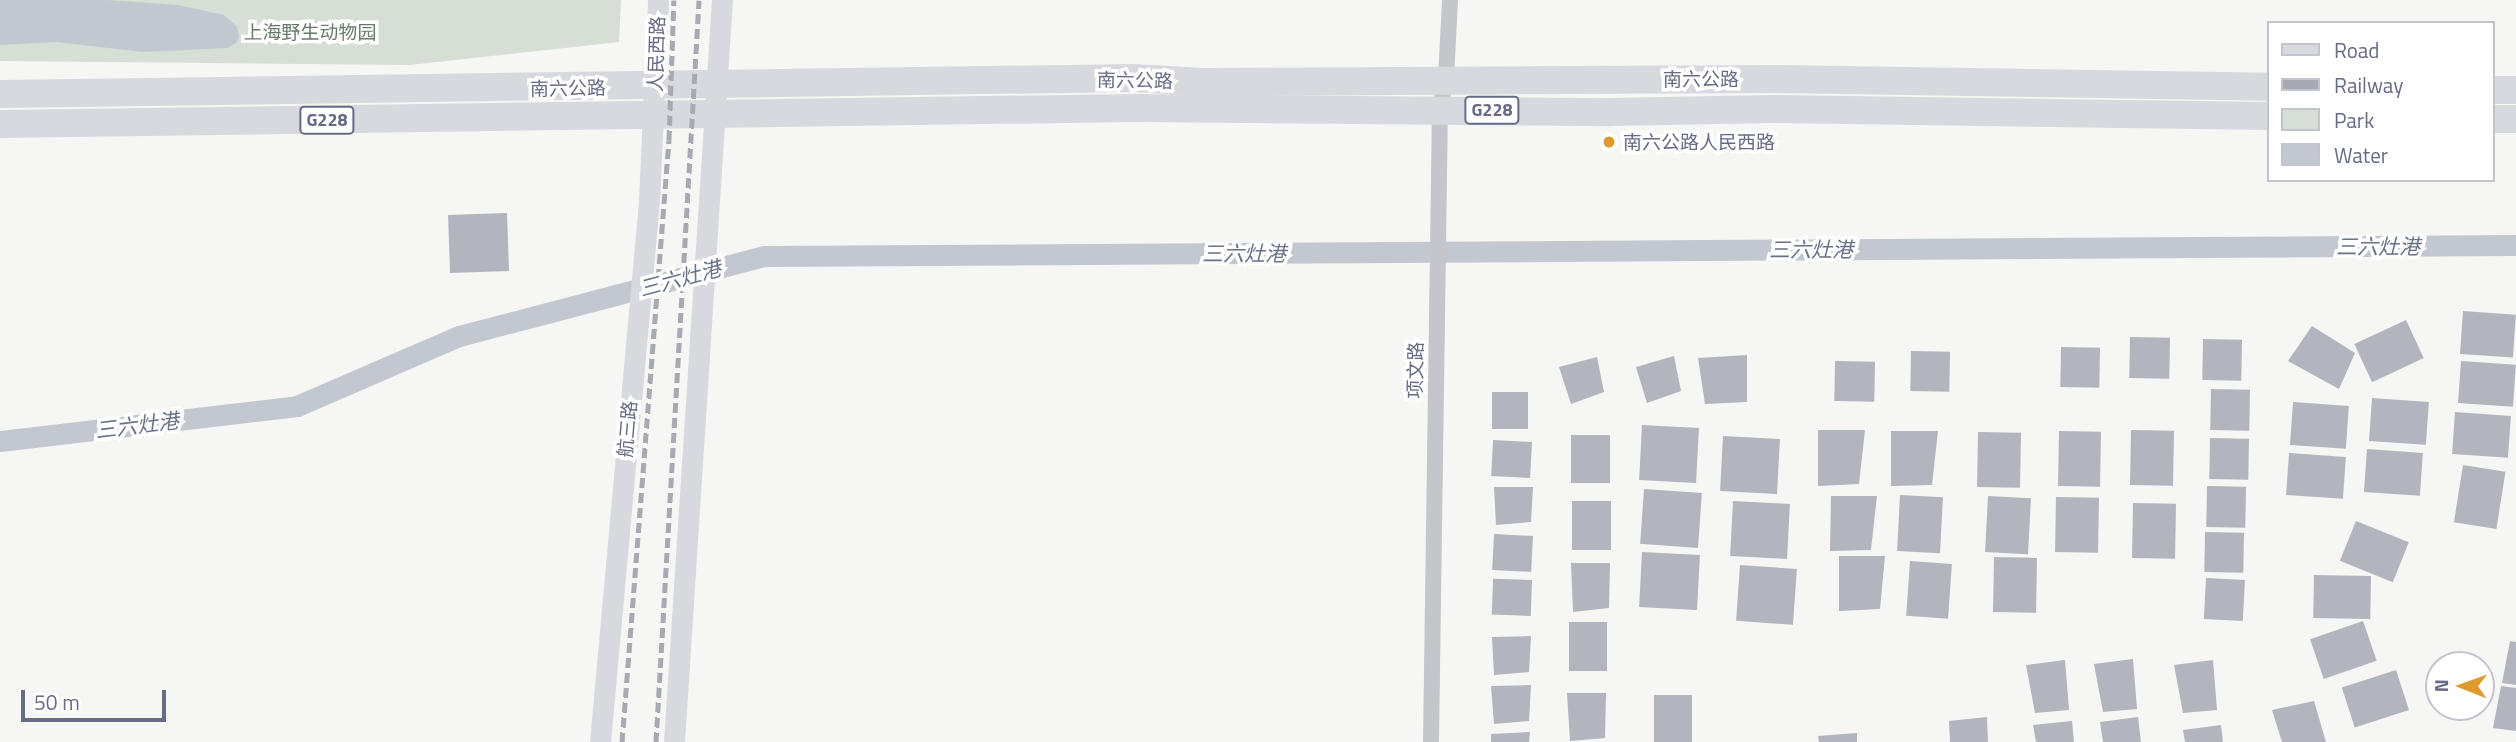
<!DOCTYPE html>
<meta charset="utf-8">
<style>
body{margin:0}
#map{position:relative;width:2516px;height:742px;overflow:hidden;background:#f6f7f4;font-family:"Titillium Web","Noto Sans SC",sans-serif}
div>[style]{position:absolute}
.green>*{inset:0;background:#d6ded6}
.water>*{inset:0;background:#c3c8d0}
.canal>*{height:21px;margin:-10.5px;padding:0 10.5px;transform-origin:10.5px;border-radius:10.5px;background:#c3c8d0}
.building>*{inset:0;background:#b2b4be;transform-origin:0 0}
.street>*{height:16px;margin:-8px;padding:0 8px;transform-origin:8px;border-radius:8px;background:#c5c6cc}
.secondary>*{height:21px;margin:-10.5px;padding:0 10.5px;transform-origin:10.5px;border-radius:10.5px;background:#d8d9df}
.highway>*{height:28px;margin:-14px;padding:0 14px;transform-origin:14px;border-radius:14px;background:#d8d9df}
.rail>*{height:5px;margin-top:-2.5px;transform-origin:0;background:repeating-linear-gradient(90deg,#a8a9b2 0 10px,transparent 0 15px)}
.dots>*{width:19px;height:19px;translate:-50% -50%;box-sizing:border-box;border:4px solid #fff;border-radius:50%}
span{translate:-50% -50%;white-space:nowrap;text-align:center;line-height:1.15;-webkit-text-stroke:7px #fff;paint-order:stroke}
.shield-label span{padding:2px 5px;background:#fff;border:2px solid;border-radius:5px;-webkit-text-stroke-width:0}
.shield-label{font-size:18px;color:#676c85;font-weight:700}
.park-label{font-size:19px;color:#667c6a}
.street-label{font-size:19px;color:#676c85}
.poi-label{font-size:19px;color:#676c85}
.left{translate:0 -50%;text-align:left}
.water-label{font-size:21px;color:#687387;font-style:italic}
.legend{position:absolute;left:2267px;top:21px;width:228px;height:161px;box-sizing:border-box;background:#fff;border:2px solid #c2c4ce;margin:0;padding:9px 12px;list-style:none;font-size:21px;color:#676c85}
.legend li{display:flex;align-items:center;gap:14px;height:35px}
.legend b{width:35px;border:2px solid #c2c4ce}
.north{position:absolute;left:2425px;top:651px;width:70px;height:70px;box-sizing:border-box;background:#fff;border:2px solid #c2c4ce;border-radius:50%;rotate:271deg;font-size:19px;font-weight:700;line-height:28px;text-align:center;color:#676c85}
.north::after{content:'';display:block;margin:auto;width:24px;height:32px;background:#e09a2c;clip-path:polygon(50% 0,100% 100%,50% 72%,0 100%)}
.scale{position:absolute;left:21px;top:690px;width:145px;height:32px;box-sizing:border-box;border:4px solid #676c85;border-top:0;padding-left:9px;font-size:21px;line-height:24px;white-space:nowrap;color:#676c85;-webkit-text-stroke:5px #fff;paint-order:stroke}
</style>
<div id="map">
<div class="green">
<div style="clip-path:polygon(0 0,621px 0,619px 42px,410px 65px,0 61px)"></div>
</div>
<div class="water">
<div style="clip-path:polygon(0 0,107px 0,178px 5px,224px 15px,237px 27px,239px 37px,236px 43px,227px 48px,143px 52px,56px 42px,0 45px)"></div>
</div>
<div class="canal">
<div style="left:0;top:441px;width:299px;rotate:-6.7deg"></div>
<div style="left:297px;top:406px;width:176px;rotate:-23.4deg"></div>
<div style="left:459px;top:336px;width:315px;rotate:-14.7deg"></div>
<div style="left:764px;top:256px;width:1752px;rotate:-0.36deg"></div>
</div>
<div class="building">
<div style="left:507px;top:213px;width:58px;height:59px;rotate:88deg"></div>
<div style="left:2463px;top:311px;width:53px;height:43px;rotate:4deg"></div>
<div style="left:2406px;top:320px;width:42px;height:57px;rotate:65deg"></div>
<div style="clip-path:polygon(2312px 326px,2355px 353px,2339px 389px,2288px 361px)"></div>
<div style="left:2130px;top:337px;width:40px;height:41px;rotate:1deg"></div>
<div style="left:2203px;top:339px;width:39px;height:41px;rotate:1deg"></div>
<div style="left:2061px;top:347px;width:39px;height:40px;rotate:1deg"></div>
<div style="left:1911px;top:351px;width:39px;height:40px;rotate:1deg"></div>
<div style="clip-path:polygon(1747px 355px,1747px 402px,1705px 404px,1698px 358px)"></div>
<div style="clip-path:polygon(1674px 356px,1681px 391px,1647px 403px,1636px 367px)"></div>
<div style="clip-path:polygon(1597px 357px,1604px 392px,1571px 404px,1559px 367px)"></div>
<div style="left:1835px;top:361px;width:40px;height:40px;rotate:1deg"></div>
<div style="left:2461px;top:361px;width:55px;height:42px;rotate:4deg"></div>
<div style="left:2211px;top:389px;width:39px;height:41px;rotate:1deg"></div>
<div style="left:1492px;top:392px;width:36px;height:37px"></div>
<div style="left:2372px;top:398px;width:57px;height:43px;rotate:4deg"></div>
<div style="left:2293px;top:402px;width:56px;height:43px;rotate:4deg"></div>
<div style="left:2455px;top:412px;width:56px;height:42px;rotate:4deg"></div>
<div style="left:1642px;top:425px;width:57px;height:55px;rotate:3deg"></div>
<div style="clip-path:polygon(1818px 430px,1865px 430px,1859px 484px,1818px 486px)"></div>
<div style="left:2131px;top:430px;width:43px;height:55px;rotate:1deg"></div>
<div style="clip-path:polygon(1891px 431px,1938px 431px,1932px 485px,1891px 486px)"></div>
<div style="left:2059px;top:431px;width:42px;height:55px;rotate:1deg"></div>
<div style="left:1978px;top:432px;width:43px;height:55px;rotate:1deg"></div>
<div style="left:1571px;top:435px;width:39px;height:48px"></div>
<div style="left:1723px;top:436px;width:57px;height:55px;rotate:3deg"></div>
<div style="left:2210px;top:438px;width:39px;height:41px;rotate:1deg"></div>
<div style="left:1532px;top:442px;width:36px;height:39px;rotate:93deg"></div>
<div style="left:2367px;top:449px;width:56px;height:43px;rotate:4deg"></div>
<div style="left:2289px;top:453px;width:57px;height:42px;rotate:4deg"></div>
<div style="left:2463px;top:465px;width:43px;height:58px;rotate:9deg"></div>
<div style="left:2207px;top:486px;width:39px;height:41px;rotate:1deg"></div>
<div style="clip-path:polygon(1494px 487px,1533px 487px,1531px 522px,1496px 525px)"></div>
<div style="left:1644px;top:489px;width:58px;height:55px;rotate:4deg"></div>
<div style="left:1900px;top:495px;width:43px;height:56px;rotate:3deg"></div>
<div style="clip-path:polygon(1831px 496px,1877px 496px,1871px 550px,1830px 551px)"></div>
<div style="left:1988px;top:496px;width:43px;height:56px;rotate:3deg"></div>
<div style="left:2056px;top:497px;width:43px;height:55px;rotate:1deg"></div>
<div style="left:1572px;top:501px;width:39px;height:49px"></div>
<div style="left:1733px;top:501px;width:57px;height:55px;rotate:3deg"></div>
<div style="left:2133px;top:503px;width:43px;height:55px;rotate:1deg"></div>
<div style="left:2356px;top:521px;width:57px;height:43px;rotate:22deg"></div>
<div style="left:2205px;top:532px;width:39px;height:40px;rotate:1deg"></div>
<div style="left:1533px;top:536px;width:36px;height:39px;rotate:93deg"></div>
<div style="left:1642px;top:552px;width:58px;height:55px;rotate:3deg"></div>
<div style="clip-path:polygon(1839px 556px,1885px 556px,1880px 609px,1839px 611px)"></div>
<div style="left:1994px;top:557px;width:43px;height:55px;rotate:1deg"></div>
<div style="left:1910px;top:561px;width:42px;height:55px;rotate:4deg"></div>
<div style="clip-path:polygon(1571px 563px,1610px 563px,1609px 608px,1573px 612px)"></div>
<div style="left:1740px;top:565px;width:57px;height:56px;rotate:4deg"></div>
<div style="left:2314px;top:575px;width:57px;height:43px;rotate:1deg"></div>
<div style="left:2206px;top:578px;width:39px;height:41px;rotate:3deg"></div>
<div style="left:1532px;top:580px;width:36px;height:39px;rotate:92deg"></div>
<div style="left:2363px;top:621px;width:42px;height:56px;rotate:71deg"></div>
<div style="left:1569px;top:622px;width:38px;height:49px"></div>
<div style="clip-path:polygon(1531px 636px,1529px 672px,1494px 675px,1492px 637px)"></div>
<div style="clip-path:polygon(2510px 641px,2516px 642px,2516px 685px,2502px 683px)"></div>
<div style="clip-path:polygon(2133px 659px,2137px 709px,2103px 712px,2094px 664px)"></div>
<div style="clip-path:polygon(2065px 660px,2069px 710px,2035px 713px,2026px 665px)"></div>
<div style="clip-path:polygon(2213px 660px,2217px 710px,2183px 713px,2174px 665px)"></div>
<div style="left:2396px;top:670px;width:42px;height:57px;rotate:72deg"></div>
<div style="clip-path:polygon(1531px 685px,1529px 721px,1494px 724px,1491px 686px)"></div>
<div style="clip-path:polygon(2501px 686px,2516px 688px,2516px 731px,2493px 728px)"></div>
<div style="clip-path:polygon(1567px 693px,1606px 693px,1605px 738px,1570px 741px)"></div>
<div style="left:1654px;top:695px;width:38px;height:47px"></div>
<div style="clip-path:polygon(2314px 701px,2326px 742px,2282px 742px,2272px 710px)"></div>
<div style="clip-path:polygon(1987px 717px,1988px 742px,1950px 742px,1949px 721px)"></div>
<div style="clip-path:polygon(2138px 717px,2141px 742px,2103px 742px,2100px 722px)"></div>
<div style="clip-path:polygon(2072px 721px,2074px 742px,2036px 742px,2033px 725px)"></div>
<div style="clip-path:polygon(2221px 725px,2223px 742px,2185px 742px,2183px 730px)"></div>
<div style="clip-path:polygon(1530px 732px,1529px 742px,1491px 742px,1491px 734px)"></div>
<div style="clip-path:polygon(1857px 733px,1857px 742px,1819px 742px,1818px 736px)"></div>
</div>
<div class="street">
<div style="left:1431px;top:742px;width:634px;rotate:-89.19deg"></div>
<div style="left:1440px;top:108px;width:30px;rotate:-78deg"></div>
<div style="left:1446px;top:79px;width:79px;rotate:-87.1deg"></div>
</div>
<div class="secondary">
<div style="left:600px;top:742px;width:543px;rotate:-84.82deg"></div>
<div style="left:649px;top:201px;width:201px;rotate:-87.4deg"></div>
<div style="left:674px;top:742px;width:744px;rotate:-86.3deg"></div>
</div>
<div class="highway">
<div style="left:2493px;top:90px;width:23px"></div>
<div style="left:0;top:94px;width:1134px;rotate:-0.81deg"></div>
<div style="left:1134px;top:78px;width:68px;rotate:3.4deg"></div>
<div style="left:1202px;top:82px;width:570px;rotate:-0.3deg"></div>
<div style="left:1772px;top:79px;width:497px;rotate:0.9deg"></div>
<div style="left:2493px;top:119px;width:23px"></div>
<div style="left:0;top:124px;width:1135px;rotate:-0.81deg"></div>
<div style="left:1135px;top:108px;width:476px;rotate:0.5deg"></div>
<div style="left:1611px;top:112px;width:160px;rotate:-1.1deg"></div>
<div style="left:1771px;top:109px;width:498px;rotate:0.8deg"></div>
</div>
<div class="rail">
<div style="left:622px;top:742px;width:604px;rotate:-85.54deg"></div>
<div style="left:669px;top:140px;width:140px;rotate:-88deg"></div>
<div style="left:656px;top:742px;width:743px;rotate:-86.68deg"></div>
</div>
<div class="dots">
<div style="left:1609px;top:142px;background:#e09a2c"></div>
</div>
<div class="shield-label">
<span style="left:1492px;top:110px">G228</span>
<span style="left:327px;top:120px">G228</span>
</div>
<div class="park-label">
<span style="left:310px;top:32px">上海野生动物园</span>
</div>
<div class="street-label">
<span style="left:656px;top:54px;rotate:-88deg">人民西路</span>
<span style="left:1701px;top:79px">南六公路</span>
<span style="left:1135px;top:80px;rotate:1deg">南六公路</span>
<span style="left:568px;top:88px;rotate:-1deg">南六公路</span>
<span style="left:1415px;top:370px;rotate:-89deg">项文路</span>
<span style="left:627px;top:429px;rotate:-85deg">航三路</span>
</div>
<div class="poi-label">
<span class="left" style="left:1623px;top:142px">南六公路人民西路</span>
</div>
<div class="water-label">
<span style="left:2378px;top:246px">三六灶港</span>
<span style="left:1811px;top:249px">三六灶港</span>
<span style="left:1244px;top:253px">三六灶港</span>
<span style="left:680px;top:278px;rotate:-15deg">三六灶港</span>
<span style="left:137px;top:425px;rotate:-7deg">三六灶港</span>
</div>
<ul class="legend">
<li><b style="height:9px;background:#d8d9df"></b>Road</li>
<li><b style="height:9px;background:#a8a9b2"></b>Railway</li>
<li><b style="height:19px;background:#d6ded6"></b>Park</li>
<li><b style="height:19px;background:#c3c8d0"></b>Water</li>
</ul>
<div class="north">N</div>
<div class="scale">50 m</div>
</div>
